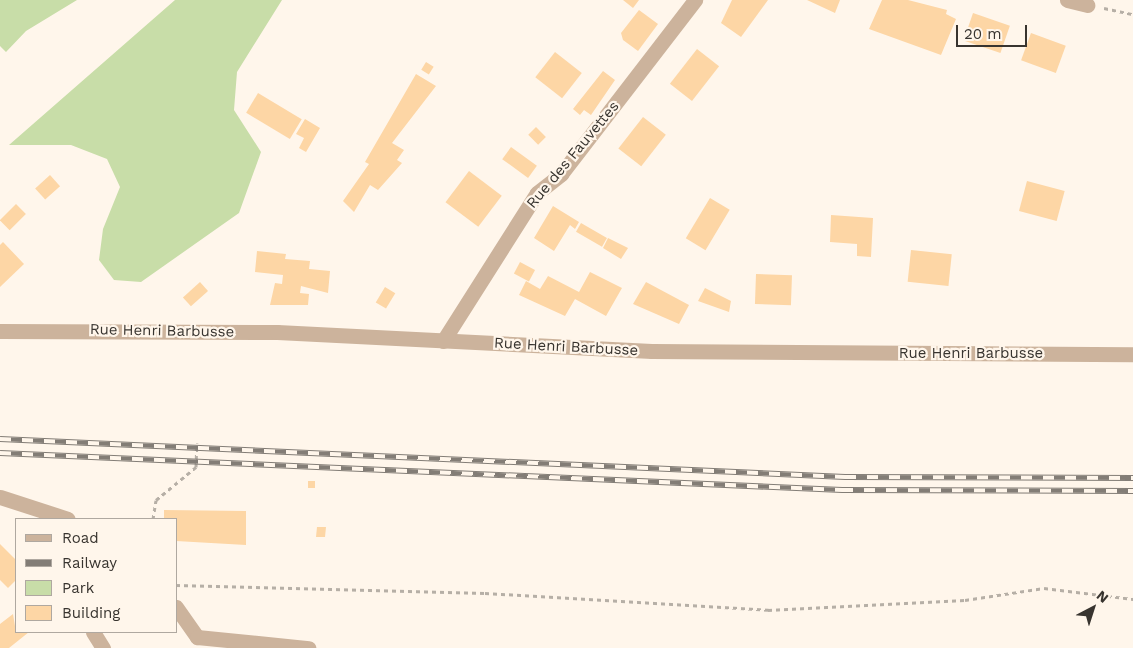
<!DOCTYPE html>
<style>
body{margin:0}
#map{position:relative;width:1133px;height:648px;overflow:hidden;background:#fff6eb;font-family:"Work Sans",sans-serif}
div>[style]{position:absolute}
.green>*{inset:0;background:#c8dda8}
.building>*{inset:0;background:#fdd6a5;transform-origin:0 0}
.path>*{height:3px;margin-top:-1.5px;transform-origin:0;background:repeating-linear-gradient(90deg,#b6afa6 0 4px,transparent 0 8px)}
.minor>*{height:15px;margin:-7.5px;padding:0 7.5px;transform-origin:7.5px;border-radius:7.5px;background:#ccb39c}
.rail>*{height:5.5px;margin-top:-2.75px;transform-origin:0;background:repeating-linear-gradient(90deg,#fff6eb 0 11px,#837d76 0 22px);box-sizing:border-box;border-block:1px solid #837d76}
span{translate:-50% -50%;white-space:nowrap;text-align:center;line-height:1.15;-webkit-text-stroke:4.5px #fff6eb;paint-order:stroke}
.street-label{font-size:15px;color:#38342f}
.legend{position:absolute;left:15px;top:518px;width:162px;height:115px;box-sizing:border-box;background:#fff6eb;border:1px solid #afa8a0;margin:0;padding:6px 9px;list-style:none;font-size:15px;color:#38342f}
.legend li{display:flex;align-items:center;gap:10px;height:25px}
.legend b{width:25px;border:1px solid #afa8a0}
.north{position:absolute;left:1068px;top:583px;width:50px;height:50px;-webkit-text-stroke:4px #fff6eb;paint-order:stroke;rotate:40deg;font-size:14px;font-weight:700;line-height:20px;text-align:center;color:#38342f}
.north::after{content:'';display:block;margin:auto;width:18px;height:22px;background:#38342f;clip-path:polygon(50% 0,100% 100%,50% 72%,0 100%)}
.scale{position:absolute;left:956px;top:25px;width:71px;height:22px;box-sizing:border-box;border:2px solid #38342f;border-top:0;padding-left:6px;font-size:15px;line-height:18px;white-space:nowrap;color:#38342f;-webkit-text-stroke:4px #fff6eb;paint-order:stroke}
</style>
<div id="map">
<div class="green">
<div style="clip-path:polygon(0 0,77px 0,26px 31px,6px 52px,0 46px)"></div>
<div style="clip-path:polygon(175px 0,282px 0,237px 72px,234px 110px,261px 152px,239px 213px,141px 282px,114px 280px,99px 260px,103px 229px,120px 187px,107px 159px,71px 145px,9px 145px)"></div>
</div>
<div class="building">
<div style="clip-path:polygon(623px 0,639px 0,633px 8px)"></div>
<div style="clip-path:polygon(732px 0,768px 0,741px 37px,721px 23px)"></div>
<div style="clip-path:polygon(807px 0,840px 0,835px 13px)"></div>
<div style="clip-path:polygon(882px 0,908px 0,947px 10px,946px 14px,956px 19px,941px 55px,869px 29px)"></div>
<div style="clip-path:polygon(639px 10px,658px 24px,638px 51px,623px 40px,621px 33px)"></div>
<div style="left:973px;top:13px;width:39px;height:29px;rotate:19deg"></div>
<div style="left:1031px;top:33px;width:37px;height:29px;rotate:20deg"></div>
<div style="left:697px;top:49px;width:28px;height:44px;rotate:38deg"></div>
<div style="left:555px;top:52px;width:34px;height:32px;rotate:38deg"></div>
<div style="left:426px;top:62px;width:9px;height:9px;rotate:32deg"></div>
<div style="clip-path:polygon(603px 71px,615px 80px,591px 115px,584px 110px,580px 115px,573px 109px)"></div>
<div style="clip-path:polygon(416px 74px,436px 86px,392px 143px,404px 150px,397px 160px,402px 163px,378px 190px,370px 185px,354px 212px,343px 201px,369px 164px,365px 162px)"></div>
<div style="left:258px;top:93px;width:51px;height:23px;rotate:31deg"></div>
<div style="left:643px;top:117px;width:29px;height:40px;rotate:38deg"></div>
<div style="clip-path:polygon(305px 119px,320px 128px,306px 152px,299px 148px,304px 138px,296px 134px)"></div>
<div style="left:536px;top:127px;width:14px;height:11px;rotate:45deg"></div>
<div style="left:511px;top:147px;width:32px;height:15px;rotate:36deg"></div>
<div style="left:469px;top:171px;width:41px;height:39px;rotate:37deg"></div>
<div style="left:50px;top:175px;width:15px;height:20px;rotate:48deg"></div>
<div style="left:1027px;top:181px;width:39px;height:31px;rotate:15deg"></div>
<div style="left:710px;top:198px;width:23px;height:47px;rotate:31deg"></div>
<div style="left:16px;top:204px;width:14px;height:23px;rotate:45deg"></div>
<div style="clip-path:polygon(553px 206px,579px 222px,575px 229px,570px 225px,554px 251px,534px 238px)"></div>
<div style="clip-path:polygon(831px 215px,873px 218px,871px 257px,857px 256px,857px 244px,830px 242px)"></div>
<div style="left:581px;top:223px;width:30px;height:10px;rotate:30deg"></div>
<div style="clip-path:polygon(608px 238px,628px 248px,621px 259px,603px 248px)"></div>
<div style="clip-path:polygon(3px 242px,24px 264px,0 287px,0 245px)"></div>
<div style="left:911px;top:250px;width:41px;height:32px;rotate:6deg"></div>
<div style="clip-path:polygon(257px 251px,286px 254px,285px 259px,310px 261px,309px 269px,330px 271px,328px 293px,301px 286px,300px 293px,309px 294px,308px 305px,270px 305px,275px 283px,282px 284px,283px 275px,255px 272px)"></div>
<div style="left:520px;top:262px;width:17px;height:13px;rotate:28deg"></div>
<div style="clip-path:polygon(590px 272px,622px 288px,606px 316px,575px 299px,565px 316px,519px 295px,526px 281px,540px 289px,548px 276px,579px 292px)"></div>
<div style="left:756px;top:274px;width:36px;height:30px;rotate:2deg"></div>
<div style="left:200px;top:282px;width:12px;height:23px;rotate:48deg"></div>
<div style="clip-path:polygon(646px 282px,689px 305px,679px 324px,633px 304px)"></div>
<div style="left:385px;top:287px;width:12px;height:18px;rotate:31deg"></div>
<div style="clip-path:polygon(705px 288px,731px 301px,729px 312px,698px 301px)"></div>
<div style="left:308px;top:481px;width:7px;height:7px"></div>
<div style="clip-path:polygon(164px 510px,246px 511px,246px 545px,176px 541px,176px 519px,164px 519px)"></div>
<div style="clip-path:polygon(317px 527px,326px 527px,325px 537px,316px 537px)"></div>
<div style="clip-path:polygon(0 544px,16px 560px,16px 580px,8px 588px,0 580px)"></div>
<div style="clip-path:polygon(13px 614px,16px 632px,29px 632px,9px 648px,0 648px,0 624px)"></div>
</div>
<div class="path">
<div style="left:1104px;top:8px;width:30px;rotate:12deg"></div>
<div style="left:153px;top:519px;width:19px;rotate:-81deg"></div>
<div style="left:156px;top:500px;width:52px;rotate:-39.5deg"></div>
<div style="left:196px;top:467px;width:24px;rotate:-88deg"></div>
<div style="left:176px;top:585px;width:309px;rotate:1.5deg"></div>
<div style="left:485px;top:593px;width:284px;rotate:3.4deg"></div>
<div style="left:768px;top:610px;width:197px;rotate:-2.9deg"></div>
<div style="left:965px;top:600px;width:80px;rotate:-8.6deg"></div>
<div style="left:1044px;top:588px;width:90px;rotate:7deg"></div>
</div>
<div class="minor">
<div style="left:1067px;top:0;width:21px;rotate:14deg"></div>
<div style="left:0;top:331px;width:277px;rotate:0.2deg"></div>
<div style="left:277px;top:332px;width:375px;rotate:2.9deg"></div>
<div style="left:652px;top:351px;width:481px;rotate:0.4deg"></div>
<div style="left:443px;top:341px;width:175px;rotate:-57.6deg"></div>
<div style="left:537px;top:193px;width:31px;rotate:-38deg"></div>
<div style="left:561px;top:174px;width:220px;rotate:-52.4deg"></div>
<div style="left:0;top:497px;width:71px;rotate:17.9deg"></div>
<div style="left:176px;top:607px;width:37px;rotate:55deg"></div>
<div style="left:197px;top:637px;width:112px;rotate:5.7deg"></div>
<div style="left:93px;top:632px;width:19px;rotate:58deg"></div>
</div>
<div class="rail">
<div style="left:0;top:439px;width:846px;rotate:2.57deg"></div>
<div style="left:845px;top:477px;width:288px;rotate:0.2deg"></div>
<div style="left:0;top:453px;width:843px;rotate:2.52deg"></div>
<div style="left:842px;top:490px;width:291px;rotate:0.2deg"></div>
</div>
<div class="street-label">
<span style="left:573px;top:155px;rotate:-50deg">Rue des Fauvettes</span>
<span style="left:162px;top:331px;rotate:1deg">Rue Henri Barbusse</span>
<span style="left:566px;top:347px;rotate:3deg">Rue Henri Barbusse</span>
<span style="left:971px;top:354px">Rue Henri Barbusse</span>
</div>
<ul class="legend">
<li><b style="height:6px;background:#ccb39c"></b>Road</li>
<li><b style="height:6px;background:#837d76"></b>Railway</li>
<li><b style="height:14px;background:#c8dda8"></b>Park</li>
<li><b style="height:14px;background:#fdd6a5"></b>Building</li>
</ul>
<div class="north">N</div>
<div class="scale">20 m</div>
</div>
